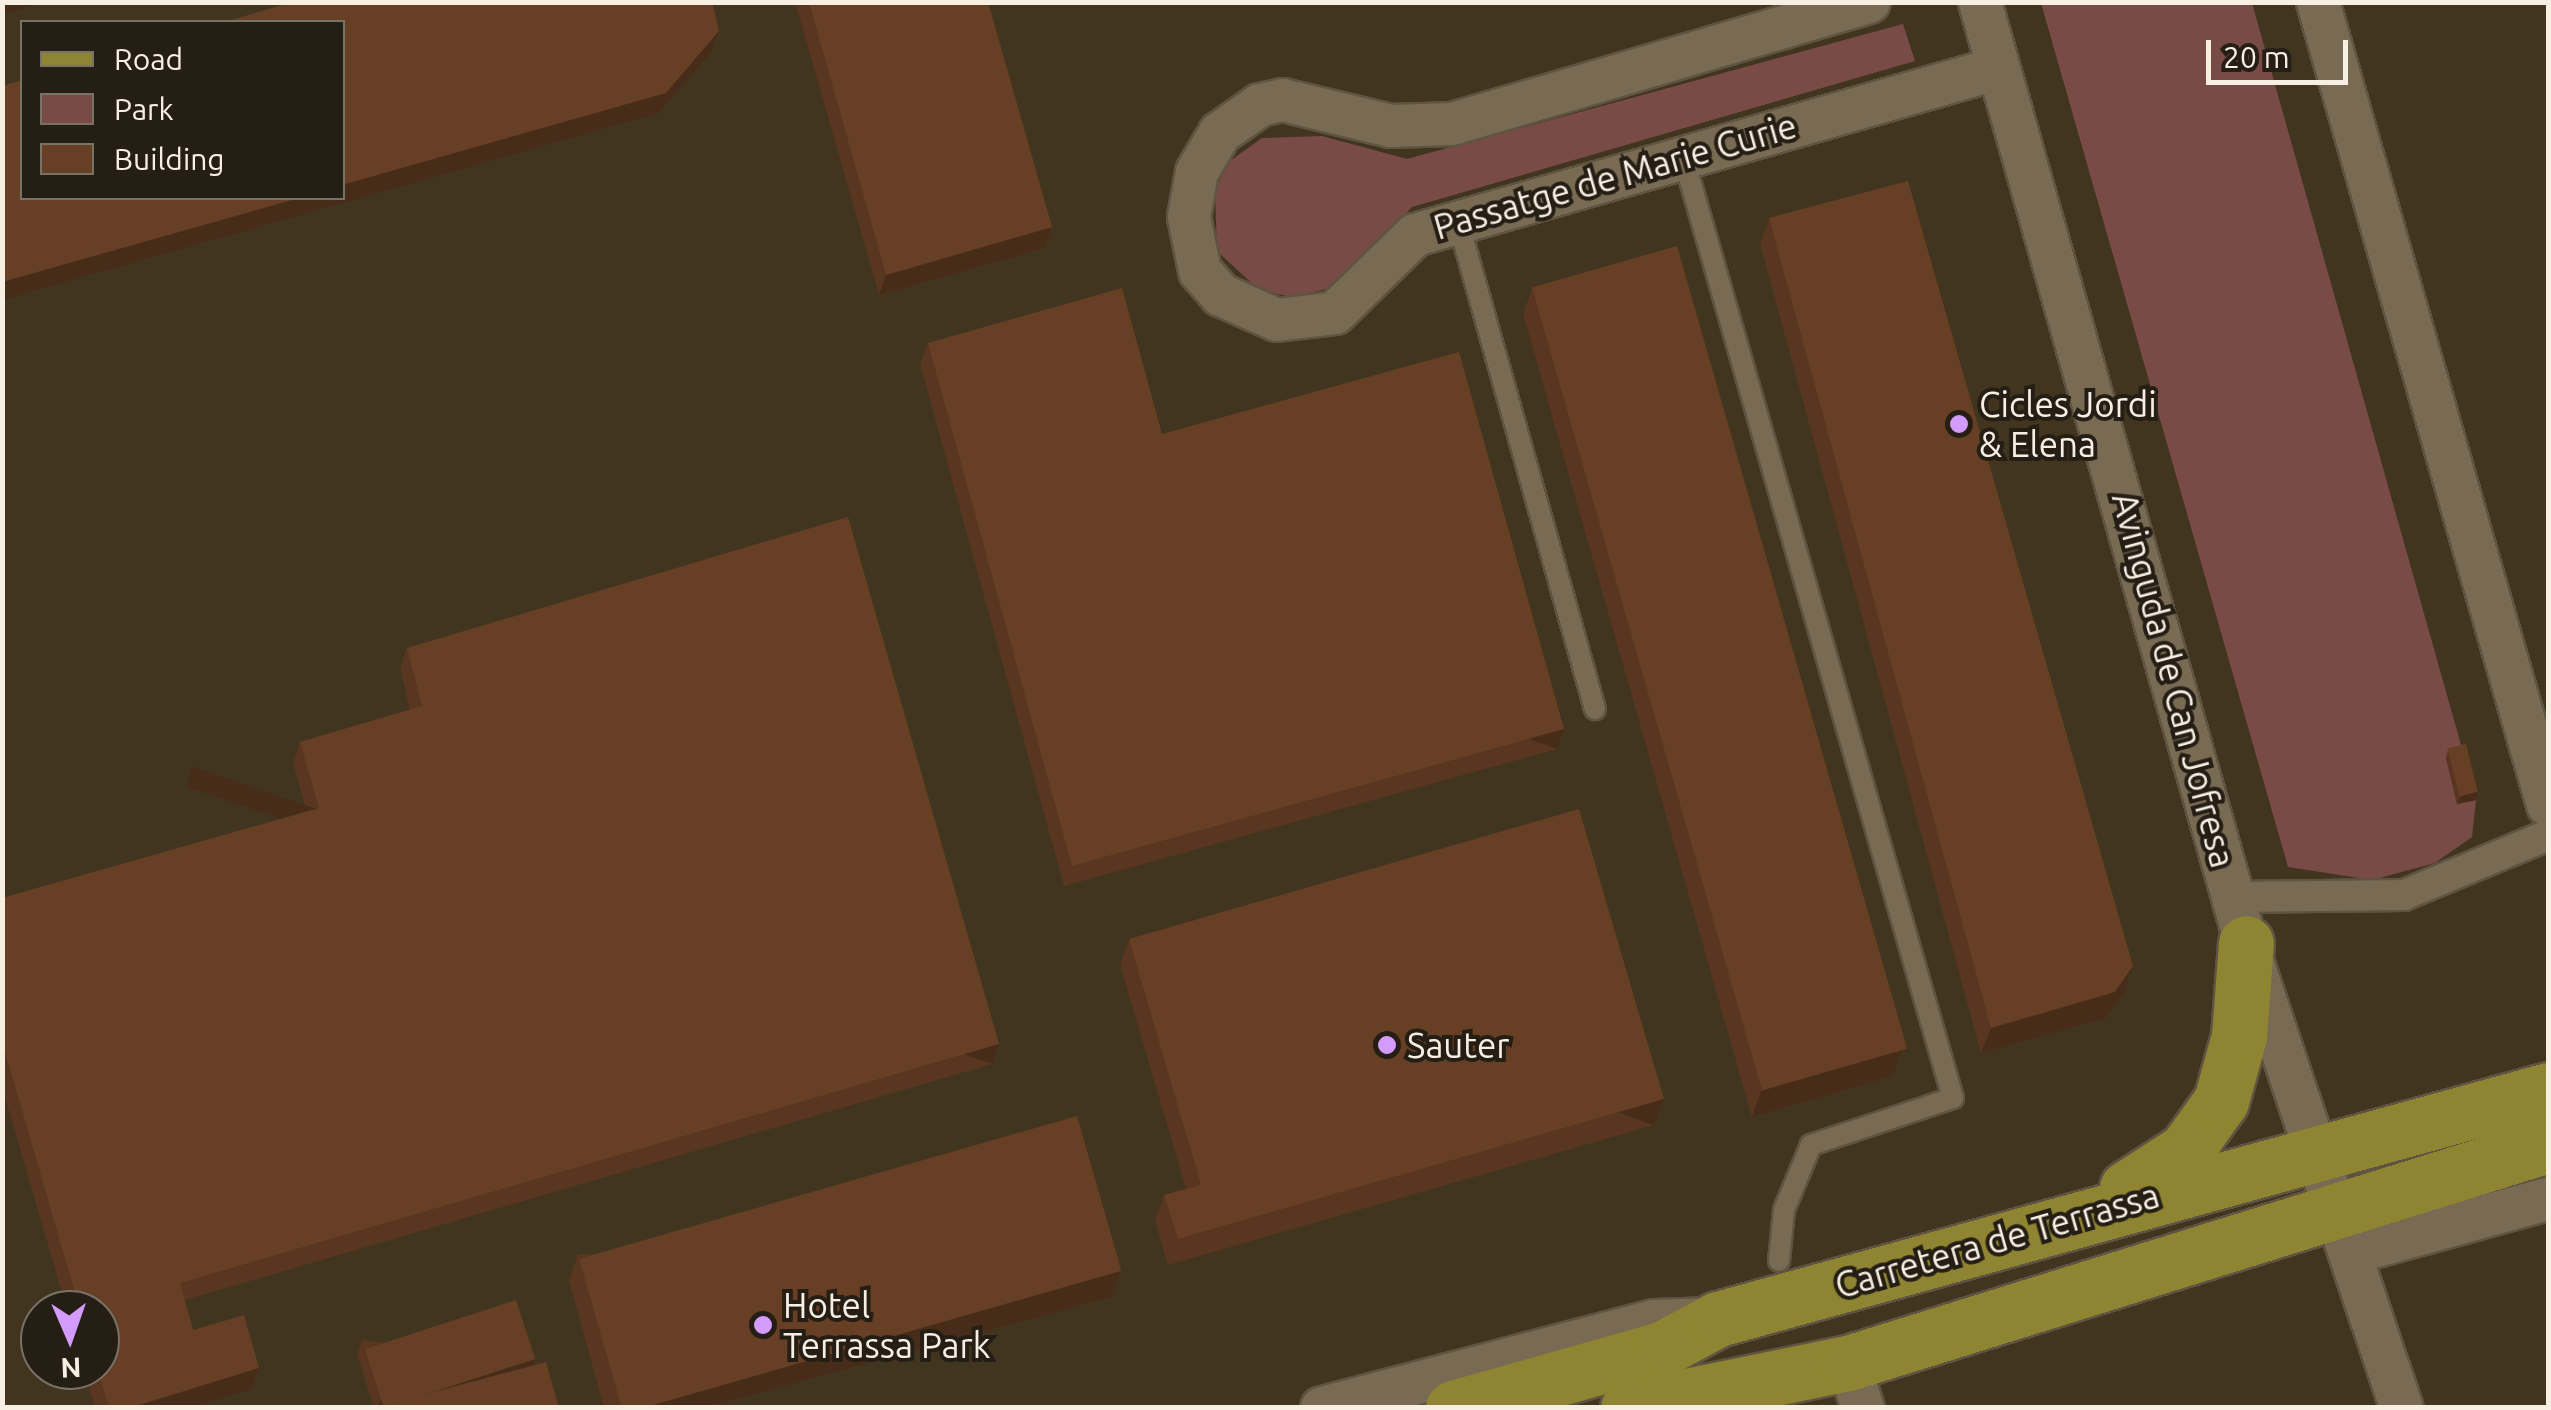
<!DOCTYPE html>
<style>
body{margin:0}
#map{position:relative;width:2551px;height:1410px;overflow:hidden;background:#423520;font-family:Ubuntu,sans-serif}
div>[style]{position:absolute}
.green>*{inset:0;background:#794b46}
.roads{filter:drop-shadow(2px 0 #5e5441) drop-shadow(-2px 0 #5e5441) drop-shadow(0 2px #5e5441) drop-shadow(0 -2px #5e5441)}
.service>*{height:20px;margin:-10px;padding:0 10px;transform-origin:10px;border-radius:10px;background:#796a54}
.pedestrian>*{height:30px;margin:-15px;padding:0 15px;transform-origin:15px;border-radius:15px;background:#796a54}
.minor>*{height:42px;margin:-21px;padding:0 21px;transform-origin:21px;border-radius:21px;background:#796a54}
.primary>*{height:55px;margin:-27.5px;padding:0 27.5px;transform-origin:27.5px;border-radius:27.5px;background:#8f8431}
.wall>*{inset:0;background:#583620}
.shaded-wall>*{inset:0;background:#472c1a;transform-origin:0 0}
.building>*{inset:0;background:#663f25;transform-origin:0 0}
.dots>*{width:28px;height:28px;translate:-50% -50%;box-sizing:border-box;border:5px solid #241e14;border-radius:50%}
span{translate:-50% -50%;white-space:nowrap;text-align:center;line-height:1.15;-webkit-text-stroke:8px #241e14;paint-order:stroke}
.street-label{font-size:35px;color:#f8efe3}
.poi-label{font-size:35px;color:#f8efe3}
.left{translate:0 -50%;text-align:left}
.frame{position:absolute;inset:0;border:5px solid #f8efe3;pointer-events:none}
.legend{position:absolute;left:20px;top:20px;width:325px;height:180px;box-sizing:border-box;background:#241e14;border:2px solid #797267;margin:0;padding:12px 18px;list-style:none;font-size:30px;color:#f8efe3}
.legend li{display:flex;align-items:center;gap:20px;height:50px}
.legend b{width:50px;border:2px solid #797267}
.north{position:absolute;left:20px;top:1290px;width:100px;height:100px;box-sizing:border-box;background:#241e14;border:2px solid #797267;border-radius:50%;rotate:178deg;font-size:28px;font-weight:700;line-height:40px;text-align:center;color:#f8efe3}
.north::after{content:'';display:block;margin:auto;width:35px;height:45px;background:#d39cfc;clip-path:polygon(50% 0,100% 100%,50% 72%,0 100%)}
.scale{position:absolute;left:2206px;top:40px;width:142px;height:45px;box-sizing:border-box;border:5px solid #f8efe3;border-top:0;padding-left:12px;font-size:30px;line-height:35px;white-space:nowrap;color:#f8efe3;-webkit-text-stroke:8px #241e14;paint-order:stroke}
</style>
<div id="map">
<div class="green">
<div style="clip-path:polygon(2041px 3px,2252px 3px,2463px 752px,2446px 758px,2457px 803px,2476px 800px,2472px 837px,2435px 863px,2372px 880px,2288px 867px)"></div>
<div style="clip-path:polygon(1903px 24px,1915px 61px,1412px 207px,1339px 286px,1292px 297px,1259px 290px,1217px 251px,1215px 189px,1230px 161px,1262px 138px,1322px 136px,1407px 159px)"></div>
</div>
<div class="roads">
<div class="service">
<div style="left:1683px;top:156px;width:980px;rotate:74.01deg"></div>
<div style="left:1953px;top:1098px;width:150px;rotate:161.7deg"></div>
<div style="left:1811px;top:1145px;width:70px;rotate:112.6deg"></div>
<div style="left:1784px;top:1210px;width:51px;rotate:95.6deg"></div>
<div style="left:1458px;top:221px;width:507px;rotate:74.32deg"></div>
</div>
<div class="pedestrian">
<div style="left:2234px;top:897px;width:170px;rotate:-0.7deg"></div>
<div style="left:2404px;top:895px;width:156px;rotate:-22.6deg"></div>
</div>
<div class="minor">
<div style="left:1869px;top:2px;width:434px;rotate:163.7deg"></div>
<div style="left:1452px;top:124px;width:61px;rotate:178.1deg"></div>
<div style="left:1391px;top:126px;width:111px;rotate:-166.5deg"></div>
<div style="left:1283px;top:100px;width:24px;rotate:168deg"></div>
<div style="left:1260px;top:105px;width:49px;rotate:145deg"></div>
<div style="left:1220px;top:133px;width:45px;rotate:120.5deg"></div>
<div style="left:1197px;top:172px;width:46px;rotate:100.1deg"></div>
<div style="left:1189px;top:217px;width:55px;rotate:78.5deg"></div>
<div style="left:1200px;top:271px;width:32px;rotate:49deg"></div>
<div style="left:1221px;top:295px;width:61px;rotate:24.1deg"></div>
<div style="left:1277px;top:320px;width:58px;rotate:-6.9deg"></div>
<div style="left:1335px;top:313px;width:112px;rotate:-44.3deg"></div>
<div style="left:1415px;top:235px;width:607px;rotate:-15.96deg"></div>
<div style="left:1980px;top:2px;width:978px;rotate:74.22deg"></div>
<div style="left:2246px;top:943px;width:490px;rotate:71.5deg"></div>
<div style="left:2318px;top:2px;width:835px;rotate:74.02deg"></div>
<div style="left:2355px;top:1252px;width:200px;rotate:-15.4deg"></div>
<div style="left:1822px;top:1371px;width:27px;rotate:-17deg"></div>
<div style="left:1848px;top:1363px;width:47px;rotate:71.6deg"></div>
<div style="left:1322px;top:1408px;width:343px;rotate:-14.7deg"></div>
<div style="left:1654px;top:1321px;width:59px;rotate:-1.9deg"></div>
</div>
<div class="primary">
<div style="left:2127px;top:1188px;width:70px;rotate:-32.8deg"></div>
<div style="left:2186px;top:1150px;width:60px;rotate:-54.5deg"></div>
<div style="left:2221px;top:1101px;width:67px;rotate:-74.5deg"></div>
<div style="left:2239px;top:1036px;width:93px;rotate:-85.7deg"></div>
<div style="left:1453px;top:1408px;width:217px;rotate:-15.8deg"></div>
<div style="left:1662px;top:1349px;width:64px;rotate:-28.2deg"></div>
<div style="left:1718px;top:1319px;width:861px;rotate:-15.42deg"></div>
<div style="left:1628px;top:1408px;width:225px;rotate:-11.6deg"></div>
<div style="left:1848px;top:1363px;width:733px;rotate:-17.3deg"></div>
</div>
</div>
<div class="wall">
<div style="clip-path:polygon(795px 2px,988px 2px,1052px 227px,1045px 248px,879px 295px)"></div>
<div style="clip-path:polygon(1769px 218px,2133px 966px,2124px 992px,2106px 1018px,1981px 1053px,1760px 244px)"></div>
<div style="clip-path:polygon(1532px 288px,1893px 1076px,1752px 1117px,1523px 314px)"></div>
<div style="clip-path:polygon(928px 343px,1162px 434px,1557px 749px,1064px 886px,920px 364px)"></div>
<div style="clip-path:polygon(407px 648px,999px 1044px,992px 1064px,185px 1300px,193px 1330px,252px 1389px,190px 1408px,95px 1408px,84px 1370px,100px 1370px,100px 1310px,67px 1310px,2px 1087px,2px 898px,307px 812px,293px 763px,300px 742px,410px 710px,400px 668px)"></div>
<div style="clip-path:polygon(2448px 750px,2476px 800px,2457px 804px,2446px 757px)"></div>
<div style="clip-path:polygon(1129px 939px,1654px 1125px,1168px 1265px,1155px 1220px,1164px 1195px,1186px 1189px,1120px 965px)"></div>
<div style="clip-path:polygon(578px 1254px,1121px 1271px,1111px 1297px,703px 1408px,604px 1408px,569px 1280px)"></div>
<div style="clip-path:polygon(362px 1340px,535px 1359px,532px 1366px,374px 1408px,357px 1354px)"></div>
</div>
<div class="shaded-wall">
<div style="clip-path:polygon(2px 2px,47px 2px,2px 15px)"></div>
<div style="clip-path:polygon(719px 31px,712px 51px,659px 113px,2px 300px,2px 282px,299px 198px,342px 198px,342px 185px)"></div>
<div style="clip-path:polygon(1052px 227px,1045px 248px,879px 295px,886px 275px)"></div>
<div style="left:1564px;top:729px;width:21px;height:511px;rotate:109deg"></div>
<div style="clip-path:polygon(2478px 792px,2476px 800px,2457px 804px,2460px 797px)"></div>
<div style="clip-path:polygon(2133px 966px,2124px 992px,2106px 1018px,1981px 1053px,1991px 1028px)"></div>
<div style="left:999px;top:1044px;width:21px;height:853px;rotate:109deg"></div>
<div style="clip-path:polygon(1902px 1050px,1893px 1076px,1752px 1117px,1761px 1091px)"></div>
<div style="left:1664px;top:1099px;width:28px;height:506px;rotate:111deg"></div>
<div style="clip-path:polygon(1121px 1271px,1111px 1297px,703px 1408px,620px 1408px)"></div>
<div style="clip-path:polygon(535px 1359px,530px 1373px,378px 1408px,381px 1400px)"></div>
<div style="clip-path:polygon(259px 1368px,252px 1389px,190px 1408px,129px 1408px)"></div>
</div>
<div class="building">
<div style="clip-path:polygon(293px 2px,712px 2px,719px 31px,666px 93px,342px 185px,342px 22px,224px 22px)"></div>
<div style="clip-path:polygon(809px 2px,988px 2px,1052px 227px,886px 275px)"></div>
<div style="clip-path:polygon(22px 80px,22px 198px,299px 198px,2px 282px,2px 86px)"></div>
<div style="clip-path:polygon(1908px 181px,2133px 966px,2115px 992px,1991px 1028px,1769px 218px)"></div>
<div style="left:1677px;top:246px;width:835px;height:151px;rotate:74deg"></div>
<div style="clip-path:polygon(1122px 288px,1162px 434px,1459px 352px,1564px 729px,1072px 866px,928px 343px)"></div>
<div style="clip-path:polygon(848px 517px,999px 1044px,180px 1283px,193px 1330px,244px 1315px,259px 1368px,129px 1408px,109px 1408px,98px 1370px,100px 1370px,100px 1310px,80px 1310px,2px 1041px,2px 898px,319px 808px,300px 742px,422px 706px,407px 648px)"></div>
<div style="left:2466px;top:744px;width:49px;height:19px;rotate:76deg"></div>
<div style="clip-path:polygon(1579px 809px,1664px 1099px,1178px 1239px,1164px 1195px,1201px 1185px,1129px 939px)"></div>
<div style="left:1077px;top:1116px;width:161px;height:518px;rotate:74deg"></div>
<div style="left:516px;top:1300px;width:62px;height:159px;rotate:72deg"></div>
<div style="clip-path:polygon(546px 1362px,559px 1408px,374px 1408px)"></div>
</div>
<div class="dots">
<div style="left:1959px;top:424px;background:#d39cfc"></div>
<div style="left:1387px;top:1045px;background:#d39cfc"></div>
<div style="left:763px;top:1325px;background:#d39cfc"></div>
</div>
<div class="street-label">
<span style="left:1615px;top:176px;rotate:-16deg">Passatge de Marie Curie</span>
<span style="left:2174px;top:680px;rotate:75deg">Avinguda de Can Jofresa</span>
<span style="left:1997px;top:1240px;rotate:-16deg">Carretera de Terrassa</span>
</div>
<div class="poi-label">
<span class="left" style="left:1979px;top:424px">Cicles Jordi<br>&amp; Elena</span>
<span class="left" style="left:1407px;top:1045px">Sauter</span>
<span class="left" style="left:783px;top:1325px">Hotel<br>Terrassa Park</span>
</div>
<div class="frame"></div>
<ul class="legend">
<li><b style="height:12px;background:#8f8431"></b>Road</li>
<li><b style="height:28px;background:#794b46"></b>Park</li>
<li><b style="height:28px;background:#663f25"></b>Building</li>
</ul>
<div class="north">N</div>
<div class="scale">20 m</div>
</div>
